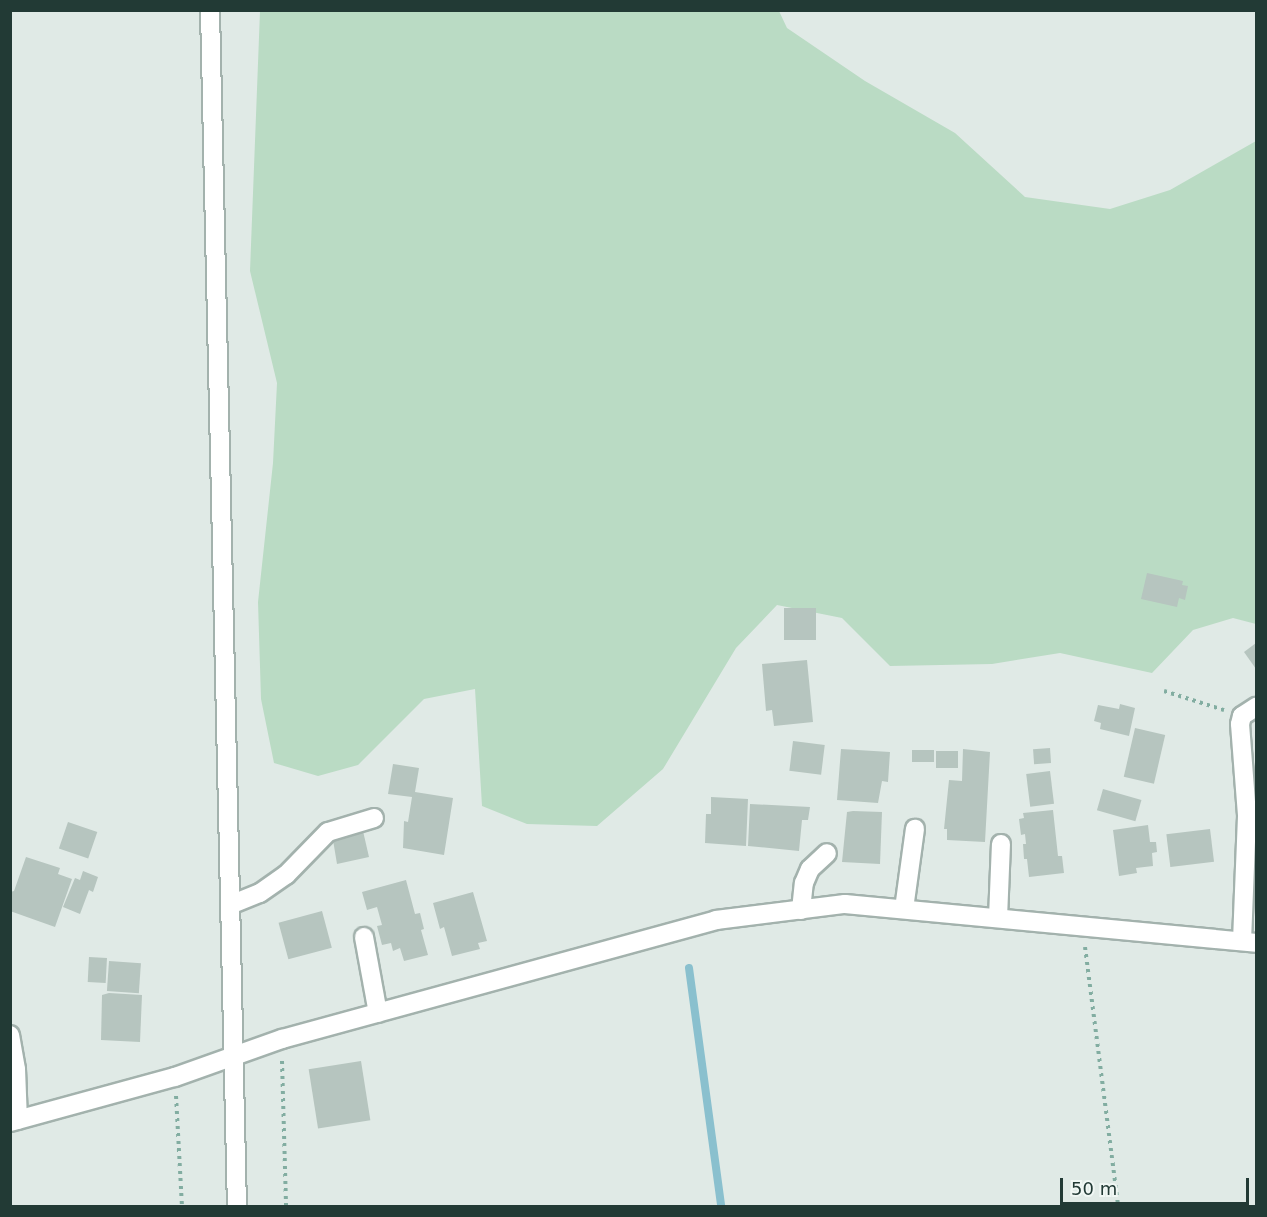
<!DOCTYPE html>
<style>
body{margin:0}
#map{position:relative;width:1267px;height:1217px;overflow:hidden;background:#e0eae6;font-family:"DejaVu Sans",sans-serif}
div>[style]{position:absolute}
.green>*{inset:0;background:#badbc4}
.stream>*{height:8px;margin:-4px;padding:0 4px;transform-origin:4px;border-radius:4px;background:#8ac0ce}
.building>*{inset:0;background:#b6c5bf;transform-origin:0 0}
.path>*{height:4px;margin-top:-2px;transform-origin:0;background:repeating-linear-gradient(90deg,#82ada1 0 3px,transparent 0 7.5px)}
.roads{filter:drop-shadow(2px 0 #a3b2ad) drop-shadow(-2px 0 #a3b2ad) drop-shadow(0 2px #a3b2ad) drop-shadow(0 -2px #a3b2ad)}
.street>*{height:18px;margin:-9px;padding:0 9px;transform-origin:9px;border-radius:9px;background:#fff}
.secondary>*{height:18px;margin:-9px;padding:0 9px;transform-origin:9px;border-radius:9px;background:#fff}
span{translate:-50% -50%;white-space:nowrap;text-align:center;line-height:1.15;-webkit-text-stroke:4.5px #f0f7f4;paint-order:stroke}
.frame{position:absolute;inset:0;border:12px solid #223a35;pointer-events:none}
.scale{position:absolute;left:1060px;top:1178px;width:189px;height:27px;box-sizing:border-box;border:3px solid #223a35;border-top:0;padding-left:8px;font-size:18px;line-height:21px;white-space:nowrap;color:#223a35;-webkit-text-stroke:4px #f0f7f4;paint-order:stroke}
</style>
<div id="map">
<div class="green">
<div style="clip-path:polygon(260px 11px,779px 11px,787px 28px,865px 81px,955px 133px,1025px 197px,1110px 209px,1170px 190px,1256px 141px,1256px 624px,1233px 618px,1193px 630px,1152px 673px,1060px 653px,992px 664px,890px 666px,842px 618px,777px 605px,736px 648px,663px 769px,597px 826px,527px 824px,482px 806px,475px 689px,424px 699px,358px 765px,318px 776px,274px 763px,261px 699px,258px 602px,273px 463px,277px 383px,250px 271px)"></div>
</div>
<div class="stream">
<div style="left:689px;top:968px;width:240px;rotate:82.3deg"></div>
</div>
<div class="building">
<div style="clip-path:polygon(1147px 573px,1183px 581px,1182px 585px,1188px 586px,1185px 600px,1179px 598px,1177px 607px,1141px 599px)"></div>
<div style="left:816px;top:608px;width:32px;height:32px;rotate:90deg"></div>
<div style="clip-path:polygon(1256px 643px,1256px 669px,1244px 652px)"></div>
<div style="clip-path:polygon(807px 660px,813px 722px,774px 726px,772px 710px,766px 711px,762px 664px)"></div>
<div style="clip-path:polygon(1120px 704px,1135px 708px,1129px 736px,1100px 729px,1101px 723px,1094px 721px,1098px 705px,1119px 709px)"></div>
<div style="left:1135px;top:728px;width:31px;height:50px;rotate:13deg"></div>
<div style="left:793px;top:741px;width:32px;height:30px;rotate:7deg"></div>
<div style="left:1050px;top:748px;width:15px;height:17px;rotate:86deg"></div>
<div style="clip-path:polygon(841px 749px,890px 752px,888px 782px,882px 781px,878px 803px,837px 800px)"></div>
<div style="clip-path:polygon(963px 749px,990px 752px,985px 842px,947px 840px,947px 829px,944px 829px,949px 780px,962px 781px)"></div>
<div style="left:934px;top:750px;width:12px;height:22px;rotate:90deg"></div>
<div style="left:936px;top:751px;width:22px;height:17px"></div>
<div style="clip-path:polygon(393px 764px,419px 768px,415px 792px,453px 798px,444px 855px,403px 848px,404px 821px,408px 822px,412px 797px,388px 794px)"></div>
<div style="left:1050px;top:771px;width:33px;height:24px;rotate:83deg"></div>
<div style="left:1103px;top:789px;width:40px;height:22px;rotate:16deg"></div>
<div style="clip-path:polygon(711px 797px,748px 799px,746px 846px,705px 843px,706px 814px,711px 814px)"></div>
<div style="clip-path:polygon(750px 804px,810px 807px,808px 820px,802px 820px,799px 851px,748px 846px)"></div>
<div style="clip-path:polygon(1053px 810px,1058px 856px,1062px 856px,1064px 873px,1029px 877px,1027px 859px,1024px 859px,1023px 844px,1026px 844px,1025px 834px,1021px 835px,1019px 819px,1024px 818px,1023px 813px)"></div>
<div style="clip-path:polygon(853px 811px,882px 812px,880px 864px,842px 862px,847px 812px)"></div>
<div style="left:68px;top:822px;width:31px;height:28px;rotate:19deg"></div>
<div style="clip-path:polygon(1148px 825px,1150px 842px,1156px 842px,1157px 852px,1152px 853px,1153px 866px,1136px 868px,1137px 873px,1119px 876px,1113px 830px)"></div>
<div style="left:1210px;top:829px;width:33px;height:44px;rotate:83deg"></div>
<div style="clip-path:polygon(363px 831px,369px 857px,337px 864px,333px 840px,336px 837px)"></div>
<div style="clip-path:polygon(26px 857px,60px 868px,58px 874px,72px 879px,55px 927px,10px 911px,10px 892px,14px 891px)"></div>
<div style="clip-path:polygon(83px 871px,98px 877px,93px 892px,89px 890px,80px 914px,63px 907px,75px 878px,80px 880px)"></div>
<div style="clip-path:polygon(406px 880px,415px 914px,420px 913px,424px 929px,421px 930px,428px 955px,404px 961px,400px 948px,393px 951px,391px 943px,382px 945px,377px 926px,382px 925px,377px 907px,367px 910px,362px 892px)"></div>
<div style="clip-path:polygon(473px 892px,487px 941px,478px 943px,480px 949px,452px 956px,444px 927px,440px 929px,433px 903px)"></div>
<div style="left:322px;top:911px;width:38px;height:45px;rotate:75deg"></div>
<div style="left:89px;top:957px;width:18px;height:25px;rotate:3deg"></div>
<div style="left:109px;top:961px;width:32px;height:30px;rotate:4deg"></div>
<div style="clip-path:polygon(109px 993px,142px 995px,140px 1042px,101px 1040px,102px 995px)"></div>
<div style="left:361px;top:1061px;width:60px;height:53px;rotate:81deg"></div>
</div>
<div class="path">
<div style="left:1164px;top:691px;width:63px;rotate:17.6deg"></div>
<div style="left:1085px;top:947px;width:261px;rotate:82.7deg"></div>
<div style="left:282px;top:1061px;width:145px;rotate:88.4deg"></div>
<div style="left:176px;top:1096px;width:110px;rotate:86.9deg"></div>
</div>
<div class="roads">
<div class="street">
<div style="left:230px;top:905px;width:32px;rotate:-22deg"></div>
<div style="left:260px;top:893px;width:32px;rotate:-35deg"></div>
<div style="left:286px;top:875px;width:60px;rotate:-45.7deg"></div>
<div style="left:328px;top:832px;width:48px;rotate:-16.9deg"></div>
<div style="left:904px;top:909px;width:81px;rotate:-82.2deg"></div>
<div style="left:801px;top:910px;width:27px;rotate:-84deg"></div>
<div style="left:804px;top:883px;width:15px;rotate:-67deg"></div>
<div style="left:810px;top:869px;width:23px;rotate:-43deg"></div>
<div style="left:998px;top:918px;width:74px;rotate:-87.7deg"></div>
<div style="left:364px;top:937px;width:77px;rotate:79.6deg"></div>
<div style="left:1242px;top:941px;width:126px;rotate:-87.7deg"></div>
<div style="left:1247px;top:815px;width:91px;rotate:-94.4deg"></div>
<div style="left:1240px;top:724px;width:8px;rotate:-76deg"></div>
<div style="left:1242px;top:716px;width:17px;rotate:-33deg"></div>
<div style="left:10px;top:1035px;width:35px;rotate:80deg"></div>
<div style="left:16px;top:1069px;width:51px;rotate:87.8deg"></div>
</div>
<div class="secondary">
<div style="left:210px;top:10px;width:1196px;rotate:88.71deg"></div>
<div style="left:10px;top:1122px;width:171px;rotate:-15.3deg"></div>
<div style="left:175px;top:1077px;width:114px;rotate:-19.6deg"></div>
<div style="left:282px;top:1039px;width:450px;rotate:-15.3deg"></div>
<div style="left:716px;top:920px;width:130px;rotate:-7.1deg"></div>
<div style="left:845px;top:904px;width:413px;rotate:5.4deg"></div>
</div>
</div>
<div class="frame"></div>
<div class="scale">50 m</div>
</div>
